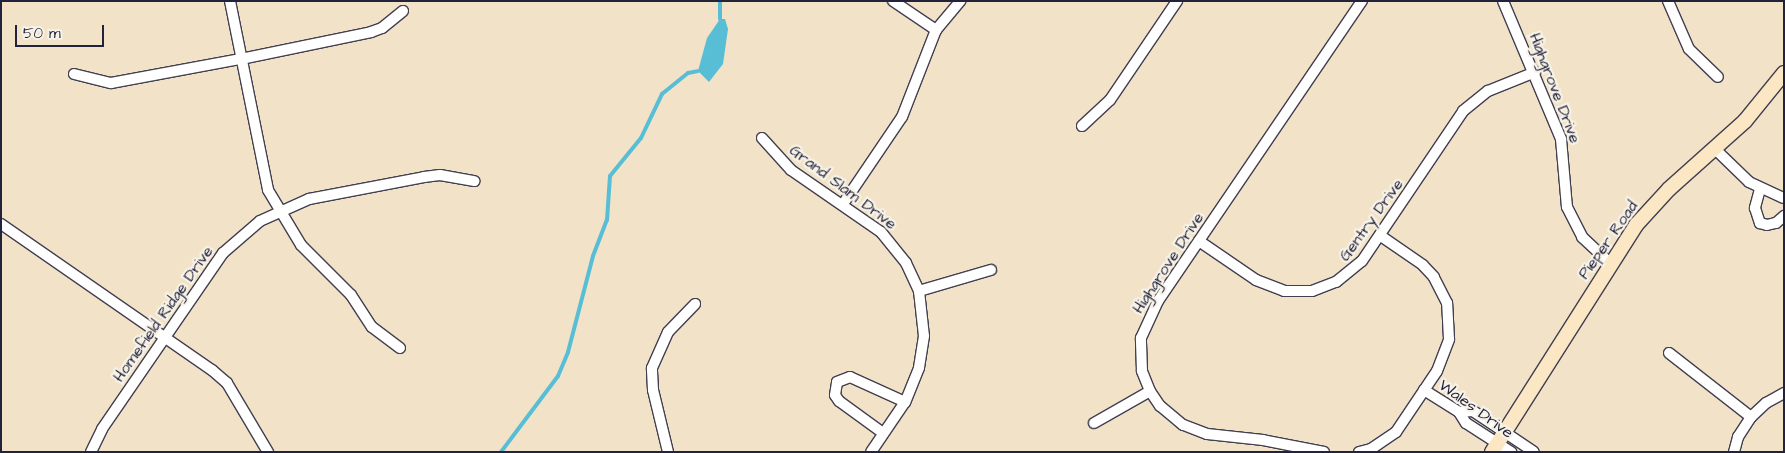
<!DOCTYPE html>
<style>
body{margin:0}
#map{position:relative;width:1785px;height:453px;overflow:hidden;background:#f2e3c8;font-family:"Architects Daughter",sans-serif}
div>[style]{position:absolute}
.water>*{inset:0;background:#58bed6}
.stream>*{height:4px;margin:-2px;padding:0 2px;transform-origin:2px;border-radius:2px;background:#58bed6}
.roads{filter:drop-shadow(1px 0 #413f50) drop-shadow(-1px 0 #413f50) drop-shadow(0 1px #413f50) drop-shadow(0 -1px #413f50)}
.street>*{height:10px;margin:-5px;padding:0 5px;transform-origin:5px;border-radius:5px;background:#fff}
.secondary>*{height:14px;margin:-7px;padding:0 7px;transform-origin:7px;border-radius:7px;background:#fbe7c3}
span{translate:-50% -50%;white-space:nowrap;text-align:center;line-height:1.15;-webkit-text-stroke:4.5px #f7f3e8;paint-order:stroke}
.street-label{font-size:16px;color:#22223b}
.frame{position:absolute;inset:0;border:2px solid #22223b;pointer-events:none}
.scale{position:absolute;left:15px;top:25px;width:89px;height:22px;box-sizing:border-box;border:2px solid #22223b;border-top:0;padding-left:6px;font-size:15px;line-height:18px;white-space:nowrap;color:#22223b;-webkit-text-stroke:4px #f7f3e8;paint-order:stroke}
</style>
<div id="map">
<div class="water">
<div style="clip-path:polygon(720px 19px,725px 19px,728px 29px,723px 64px,709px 82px,698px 71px,707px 38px)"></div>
</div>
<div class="stream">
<div style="left:720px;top:19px;width:18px;rotate:-90deg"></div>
<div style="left:501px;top:452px;width:95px;rotate:-53.1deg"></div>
<div style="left:558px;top:376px;width:26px;rotate:-67deg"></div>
<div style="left:568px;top:352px;width:99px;rotate:-75.4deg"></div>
<div style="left:593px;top:256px;width:39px;rotate:-69deg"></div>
<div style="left:607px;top:220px;width:44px;rotate:-86.1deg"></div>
<div style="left:610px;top:176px;width:49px;rotate:-50.8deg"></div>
<div style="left:641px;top:138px;width:49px;rotate:-64.5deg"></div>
<div style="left:662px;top:94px;width:33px;rotate:-39deg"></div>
<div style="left:688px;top:73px;width:10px;rotate:-11deg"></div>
</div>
<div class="roads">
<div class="street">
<div style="left:230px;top:1px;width:193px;rotate:78.6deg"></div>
<div style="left:268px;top:190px;width:64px;rotate:59deg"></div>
<div style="left:301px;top:245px;width:71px;rotate:45deg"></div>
<div style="left:351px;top:295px;width:38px;rotate:57deg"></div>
<div style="left:372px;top:327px;width:35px;rotate:37deg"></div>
<div style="left:893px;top:1px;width:52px;rotate:34deg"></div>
<div style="left:1503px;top:1px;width:150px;rotate:67.2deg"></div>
<div style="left:1561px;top:139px;width:68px;rotate:85deg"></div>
<div style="left:1567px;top:207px;width:34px;rotate:63deg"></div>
<div style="left:1582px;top:237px;width:38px;rotate:43deg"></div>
<div style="left:1668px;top:1px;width:52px;rotate:66.4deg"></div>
<div style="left:1689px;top:49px;width:40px;rotate:44deg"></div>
<div style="left:74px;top:74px;width:38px;rotate:14deg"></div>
<div style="left:111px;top:83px;width:132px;rotate:-10.5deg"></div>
<div style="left:241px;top:59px;width:133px;rotate:-11.7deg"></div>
<div style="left:371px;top:32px;width:12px;rotate:-20deg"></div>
<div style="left:382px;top:28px;width:27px;rotate:-39deg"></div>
<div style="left:1082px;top:126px;width:38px;rotate:-43deg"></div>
<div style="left:1110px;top:100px;width:120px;rotate:-55.9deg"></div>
<div style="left:762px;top:138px;width:43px;rotate:47.8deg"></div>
<div style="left:791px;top:170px;width:109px;rotate:34.6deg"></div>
<div style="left:881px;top:232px;width:40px;rotate:51deg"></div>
<div style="left:906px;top:263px;width:31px;rotate:65deg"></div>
<div style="left:919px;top:291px;width:45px;rotate:83.7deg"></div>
<div style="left:924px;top:336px;width:32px;rotate:99deg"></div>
<div style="left:919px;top:368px;width:37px;rotate:112deg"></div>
<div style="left:905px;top:402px;width:60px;rotate:124.2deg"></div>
<div style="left:1715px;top:149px;width:47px;rotate:44.1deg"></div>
<div style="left:1749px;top:182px;width:38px;rotate:25deg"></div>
<div style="left:1760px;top:189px;width:20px;rotate:105deg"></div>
<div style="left:1755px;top:208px;width:16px;rotate:72deg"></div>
<div style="left:1760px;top:223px;width:7px;rotate:16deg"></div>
<div style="left:1767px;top:225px;width:9px;rotate:-13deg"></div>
<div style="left:1776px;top:223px;width:11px;rotate:-41deg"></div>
<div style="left:843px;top:204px;width:105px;rotate:-55.9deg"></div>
<div style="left:902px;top:117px;width:93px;rotate:-68.7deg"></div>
<div style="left:936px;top:30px;width:38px;rotate:-50deg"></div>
<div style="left:1px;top:224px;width:257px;rotate:34.7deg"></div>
<div style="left:212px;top:370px;width:20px;rotate:41deg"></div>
<div style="left:227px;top:383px;width:80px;rotate:59.3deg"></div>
<div style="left:1199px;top:241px;width:69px;rotate:34.4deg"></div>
<div style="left:1256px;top:280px;width:30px;rotate:21deg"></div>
<div style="left:1284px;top:291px;width:28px"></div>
<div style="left:1312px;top:291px;width:26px;rotate:-21deg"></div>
<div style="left:1336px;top:282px;width:33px;rotate:-39deg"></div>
<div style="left:1362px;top:261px;width:181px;rotate:-56deg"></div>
<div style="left:1463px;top:111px;width:32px;rotate:-39deg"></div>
<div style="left:1488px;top:91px;width:51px;rotate:-22deg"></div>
<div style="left:919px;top:291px;width:75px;rotate:-16.3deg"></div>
<div style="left:1669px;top:353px;width:104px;rotate:38deg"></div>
<div style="left:1424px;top:390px;width:41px;rotate:32.2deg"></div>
<div style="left:1459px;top:412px;width:13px;rotate:58deg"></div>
<div style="left:1466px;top:423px;width:54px;rotate:32.8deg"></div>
<div style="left:1459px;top:412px;width:14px;rotate:-4deg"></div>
<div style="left:1473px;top:411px;width:73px;rotate:33.9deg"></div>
<div style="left:1094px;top:423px;width:64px;rotate:-29.7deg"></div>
<div style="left:883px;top:433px;width:54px;rotate:-144deg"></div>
<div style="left:839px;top:401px;width:7px;rotate:-124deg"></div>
<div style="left:835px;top:395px;width:13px;rotate:-81deg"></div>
<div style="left:837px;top:382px;width:14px;rotate:-21deg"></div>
<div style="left:850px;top:377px;width:60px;rotate:24.4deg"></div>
<div style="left:91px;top:452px;width:25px;rotate:-64deg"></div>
<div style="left:102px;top:429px;width:214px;rotate:-55.5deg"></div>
<div style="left:223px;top:253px;width:49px;rotate:-40.9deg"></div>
<div style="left:260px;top:221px;width:54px;rotate:-24.2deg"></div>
<div style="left:309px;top:199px;width:117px;rotate:-10.8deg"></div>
<div style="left:424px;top:177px;width:16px;rotate:-7deg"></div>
<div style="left:440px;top:175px;width:35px;rotate:10deg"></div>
<div style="left:668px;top:452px;width:64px;rotate:-103.6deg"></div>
<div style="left:653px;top:390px;width:22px;rotate:-93deg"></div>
<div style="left:652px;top:368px;width:39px;rotate:-66deg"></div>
<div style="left:668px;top:332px;width:39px;rotate:-46deg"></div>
<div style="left:1324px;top:452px;width:62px;rotate:-168.9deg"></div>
<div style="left:1263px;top:440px;width:56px;rotate:-173.9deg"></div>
<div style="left:1207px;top:434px;width:26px;rotate:-159deg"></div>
<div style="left:1183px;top:425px;width:30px;rotate:-140deg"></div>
<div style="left:1160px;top:406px;width:18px;rotate:-124deg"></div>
<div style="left:1150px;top:391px;width:22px;rotate:-112deg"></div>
<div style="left:1142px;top:371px;width:33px;rotate:-92deg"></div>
<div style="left:1141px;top:338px;width:41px;rotate:-65.3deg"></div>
<div style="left:1158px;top:301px;width:363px;rotate:-55.8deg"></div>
<div style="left:1359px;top:452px;width:12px;rotate:-14deg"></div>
<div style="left:1371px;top:449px;width:30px;rotate:-34deg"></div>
<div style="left:1396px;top:432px;width:73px;rotate:-56.1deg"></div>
<div style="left:1437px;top:371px;width:34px;rotate:-69deg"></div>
<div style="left:1449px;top:339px;width:36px;rotate:-93deg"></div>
<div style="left:1447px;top:303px;width:29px;rotate:-117deg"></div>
<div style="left:1434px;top:277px;width:16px;rotate:-133deg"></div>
<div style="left:1423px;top:265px;width:51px;rotate:-145.4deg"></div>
<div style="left:1734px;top:452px;width:16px;rotate:-75deg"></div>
<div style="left:1738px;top:437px;width:24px;rotate:-57deg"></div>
<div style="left:1751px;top:417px;width:21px;rotate:-43deg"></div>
<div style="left:1766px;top:403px;width:21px;rotate:-29deg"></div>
</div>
<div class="secondary">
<div style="left:1492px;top:452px;width:269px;rotate:-57.6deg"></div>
<div style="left:1636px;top:225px;width:49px;rotate:-47.5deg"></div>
<div style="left:1669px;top:189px;width:102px;rotate:-41.8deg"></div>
<div style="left:1745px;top:121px;width:62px;rotate:-50.9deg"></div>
</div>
</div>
<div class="street-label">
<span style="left:1555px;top:88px;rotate:69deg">Highgrove Drive</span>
<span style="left:843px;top:187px;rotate:37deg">Grand Slam Drive</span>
<span style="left:1371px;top:220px;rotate:-54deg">Gentry Drive</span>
<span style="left:1608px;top:240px;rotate:-55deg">Pieper Road</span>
<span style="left:1168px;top:263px;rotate:-57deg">Highgrove Drive</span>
<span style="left:163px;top:314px;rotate:-55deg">Homefield Ridge Drive</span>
<span style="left:1476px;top:409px;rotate:36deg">Wales Drive</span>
</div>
<div class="frame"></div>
<div class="scale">50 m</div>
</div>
